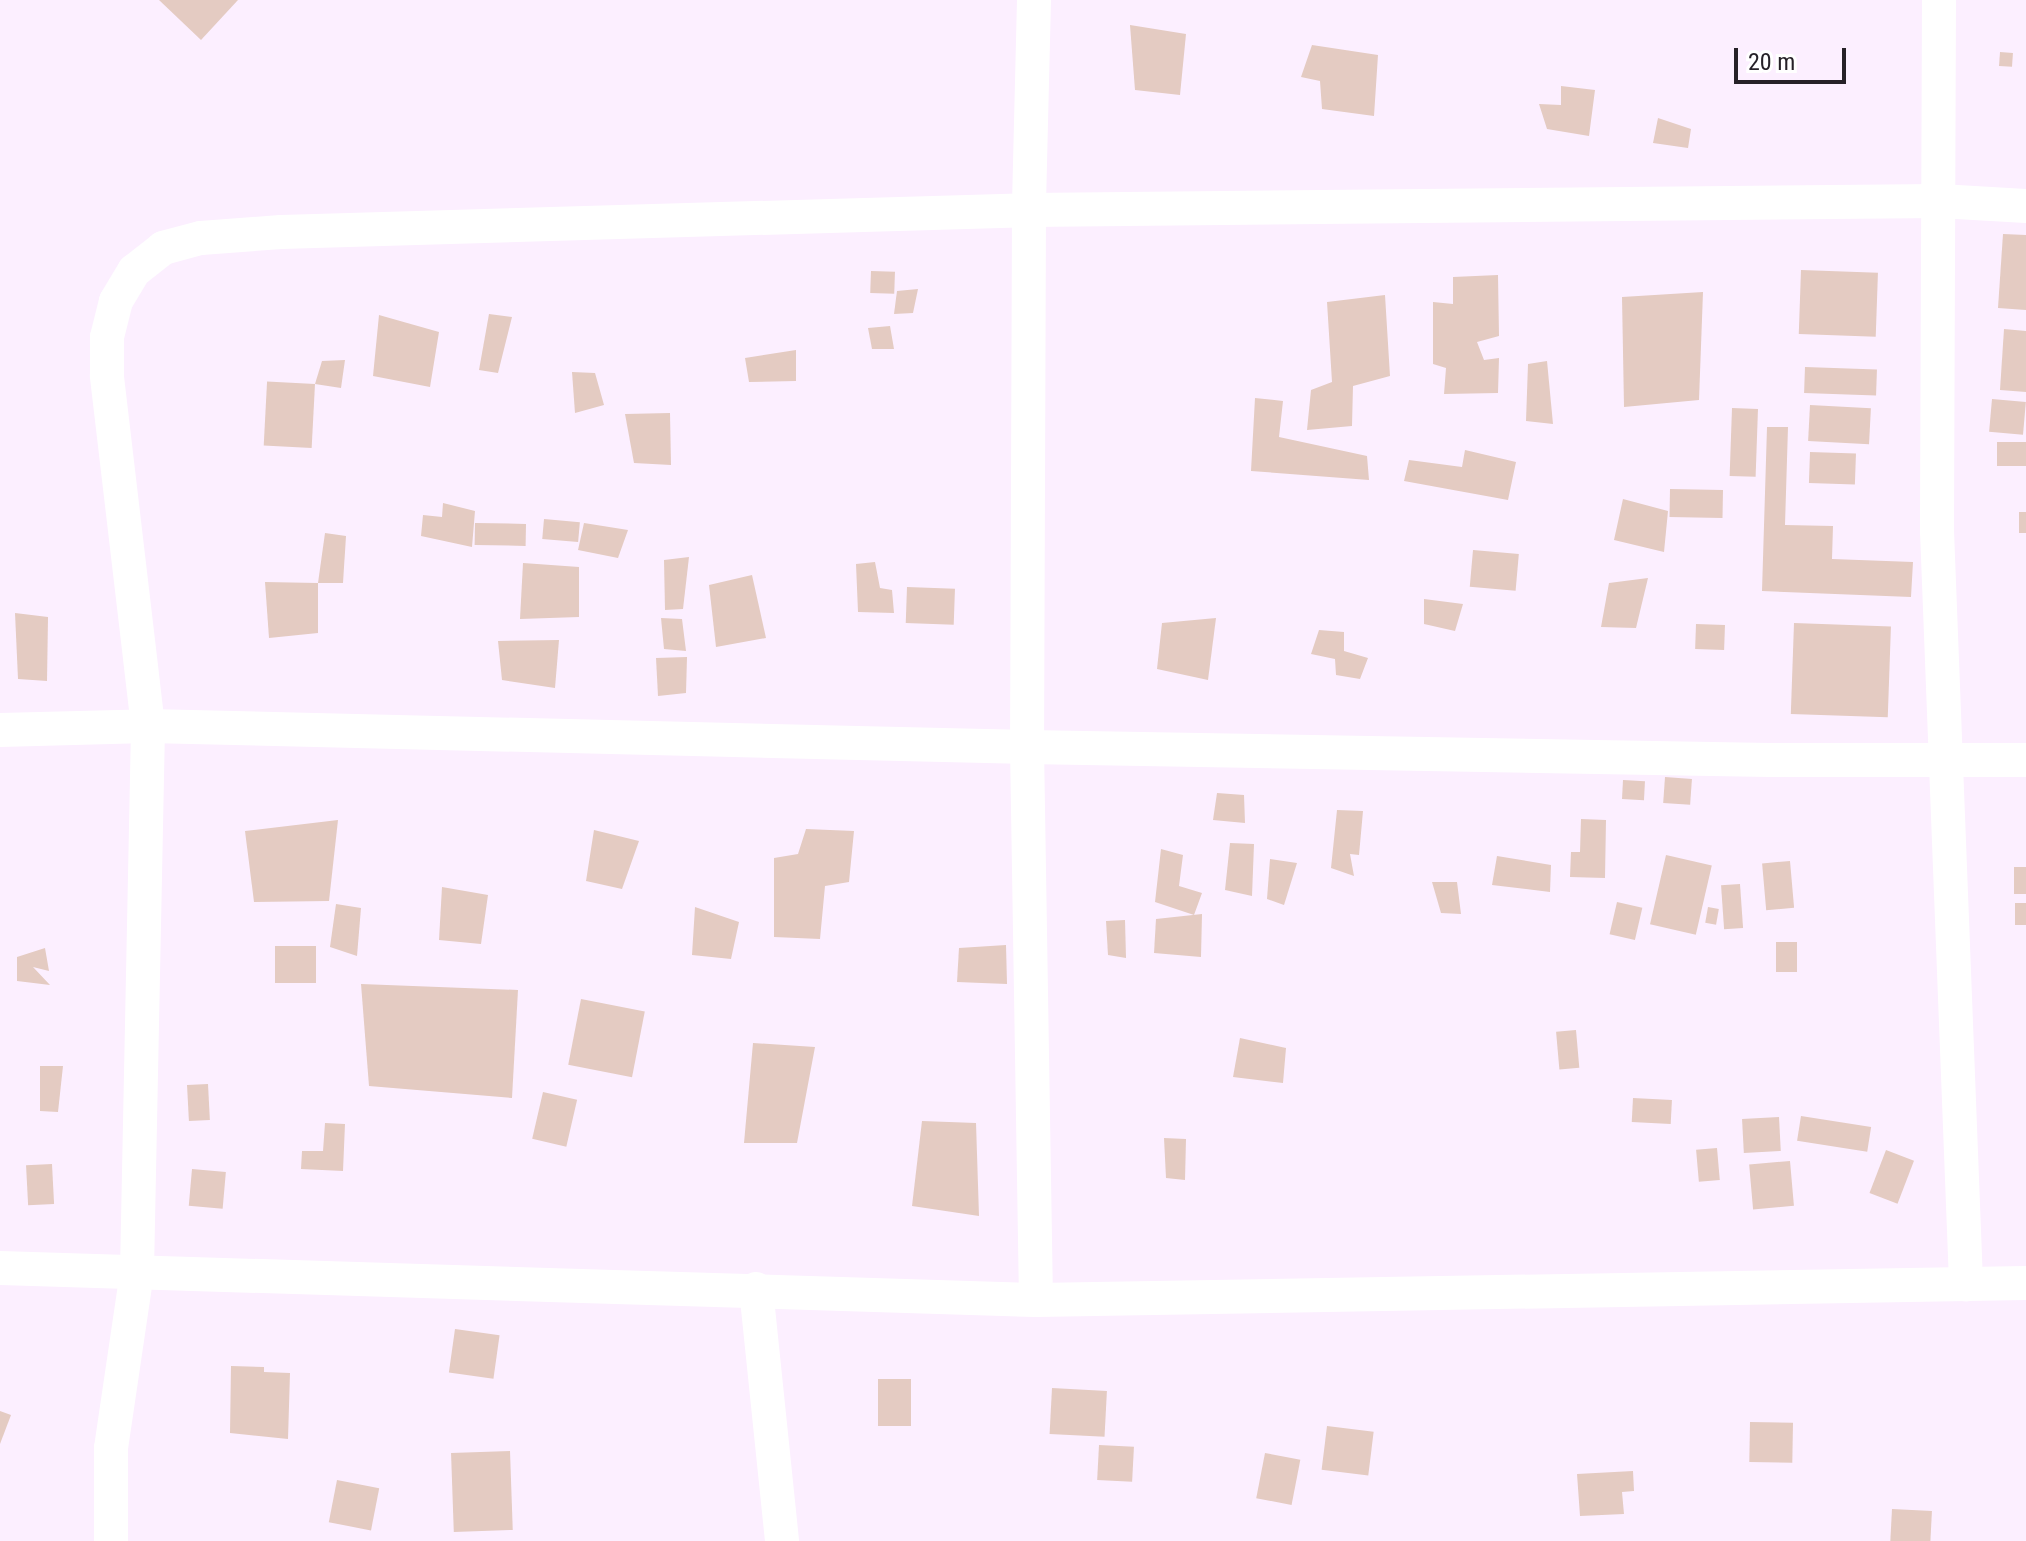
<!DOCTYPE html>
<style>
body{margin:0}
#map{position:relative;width:2026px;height:1541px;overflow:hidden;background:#fcefff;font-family:"Roboto Condensed",sans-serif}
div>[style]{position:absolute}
.building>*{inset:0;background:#e4cbc2;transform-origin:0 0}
.minor>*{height:34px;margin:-17px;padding:0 17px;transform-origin:17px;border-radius:17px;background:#fff}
span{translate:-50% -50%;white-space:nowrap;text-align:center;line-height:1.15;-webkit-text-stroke:7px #fff;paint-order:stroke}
.scale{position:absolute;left:1734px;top:48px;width:112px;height:36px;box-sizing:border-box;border:4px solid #262128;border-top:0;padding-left:10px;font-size:24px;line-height:28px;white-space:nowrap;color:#262128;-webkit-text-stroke:6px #fff;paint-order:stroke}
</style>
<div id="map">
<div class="building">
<div style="clip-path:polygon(159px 0,238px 0,201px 40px)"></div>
<div style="clip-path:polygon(1130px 25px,1186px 34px,1180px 95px,1135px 90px)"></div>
<div style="clip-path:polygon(1312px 45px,1378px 55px,1374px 116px,1322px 109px,1320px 81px,1301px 77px)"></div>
<div style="left:2000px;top:52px;width:13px;height:14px;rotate:4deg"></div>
<div style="clip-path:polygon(1561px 86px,1595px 90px,1589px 136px,1547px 129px,1539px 104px,1561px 105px)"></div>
<div style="clip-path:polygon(1658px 118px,1691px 129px,1688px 148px,1653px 143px)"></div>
<div style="clip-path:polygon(2003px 234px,2026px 235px,2026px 310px,1998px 308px)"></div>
<div style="left:1801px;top:270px;width:77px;height:64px;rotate:2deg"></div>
<div style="left:871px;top:271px;width:24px;height:22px;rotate:2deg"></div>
<div style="clip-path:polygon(1498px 275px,1499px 336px,1477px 342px,1484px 360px,1499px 358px,1498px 393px,1444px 394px,1446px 368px,1433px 364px,1433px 302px,1453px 304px,1453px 277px)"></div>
<div style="clip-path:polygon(918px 289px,913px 313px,894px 314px,897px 291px)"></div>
<div style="clip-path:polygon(1703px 292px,1699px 400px,1624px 407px,1622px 297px)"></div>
<div style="clip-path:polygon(1385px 295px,1390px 376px,1353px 386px,1352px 426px,1307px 430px,1311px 390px,1332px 382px,1327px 302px)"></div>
<div style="clip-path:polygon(489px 314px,512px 317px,498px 373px,479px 370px)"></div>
<div style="clip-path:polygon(379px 315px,439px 332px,430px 387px,373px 376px)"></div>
<div style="clip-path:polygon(890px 326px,894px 349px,872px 349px,868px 328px)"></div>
<div style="clip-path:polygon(2004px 329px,2026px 331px,2026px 392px,2000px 390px)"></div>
<div style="clip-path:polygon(796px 350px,796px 381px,749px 382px,745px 358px)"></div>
<div style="clip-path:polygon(345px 360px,341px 388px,315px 384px,322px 361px)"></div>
<div style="clip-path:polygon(1547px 361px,1553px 424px,1526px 421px,1528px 364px)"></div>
<div style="left:1805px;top:367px;width:72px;height:26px;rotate:2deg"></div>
<div style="clip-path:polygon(572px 372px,595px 373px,604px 405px,575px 413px)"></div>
<div style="left:315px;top:384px;width:64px;height:48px;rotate:93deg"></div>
<div style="clip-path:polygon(1255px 398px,1283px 401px,1279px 437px,1367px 456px,1369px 480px,1251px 471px)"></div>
<div style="left:1992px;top:399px;width:34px;height:33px;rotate:5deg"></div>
<div style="left:1810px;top:405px;width:61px;height:36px;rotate:3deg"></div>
<div style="left:1732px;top:408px;width:26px;height:68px;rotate:2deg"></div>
<div style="clip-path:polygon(670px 413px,671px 465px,634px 463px,625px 414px)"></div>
<div style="clip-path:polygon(1767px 427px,1788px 427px,1785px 525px,1833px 526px,1832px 559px,1913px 562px,1911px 597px,1762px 591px)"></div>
<div style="left:1997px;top:442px;width:29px;height:24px"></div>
<div style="clip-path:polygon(1465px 450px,1516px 462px,1508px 500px,1404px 481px,1409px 460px,1462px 467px)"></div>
<div style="left:1810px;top:452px;width:46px;height:31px;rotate:2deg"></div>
<div style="left:1670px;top:489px;width:53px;height:28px;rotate:1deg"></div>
<div style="clip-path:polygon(1623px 499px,1668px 511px,1664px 552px,1614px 540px)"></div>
<div style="clip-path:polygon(443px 503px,475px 511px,472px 547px,421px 536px,423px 515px,442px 517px)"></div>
<div style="left:2019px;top:512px;width:7px;height:21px"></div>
<div style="left:544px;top:519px;width:36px;height:20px;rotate:5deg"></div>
<div style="left:475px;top:523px;width:51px;height:22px;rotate:1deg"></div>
<div style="clip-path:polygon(584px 523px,628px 530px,618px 558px,578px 550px)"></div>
<div style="clip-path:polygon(325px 533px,346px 536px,343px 583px,318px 583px)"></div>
<div style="left:1473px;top:550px;width:46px;height:37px;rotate:5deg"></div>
<div style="clip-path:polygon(689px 557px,683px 609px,665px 610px,664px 560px)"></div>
<div style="clip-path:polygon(875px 562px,880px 588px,892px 590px,894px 613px,858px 612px,856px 564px)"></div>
<div style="clip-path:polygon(523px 563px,579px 567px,579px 617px,520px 619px)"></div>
<div style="clip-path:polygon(752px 575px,766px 638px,716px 647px,709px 585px)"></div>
<div style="clip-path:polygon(1648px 578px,1636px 628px,1601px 627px,1609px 583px)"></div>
<div style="clip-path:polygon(265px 582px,318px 583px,318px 633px,269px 638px)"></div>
<div style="left:907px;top:587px;width:48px;height:36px;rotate:2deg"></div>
<div style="clip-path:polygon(1424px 599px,1463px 604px,1455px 631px,1424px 624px)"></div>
<div style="clip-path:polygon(15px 613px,48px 617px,47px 681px,18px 679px)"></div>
<div style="clip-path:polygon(661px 618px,682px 619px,686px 651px,664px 649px)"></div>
<div style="clip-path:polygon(1216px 618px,1208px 680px,1157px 669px,1162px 623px)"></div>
<div style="left:1794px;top:623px;width:97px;height:91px;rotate:2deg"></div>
<div style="left:1696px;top:624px;width:29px;height:25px;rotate:2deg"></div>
<div style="clip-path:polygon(1319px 630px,1344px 632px,1344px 651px,1368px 658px,1360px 679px,1336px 675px,1335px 659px,1311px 654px)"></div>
<div style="clip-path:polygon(559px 640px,555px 688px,502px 680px,498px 641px)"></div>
<div style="clip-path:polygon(687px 657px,686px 693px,658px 696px,656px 658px)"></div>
<div style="left:1665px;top:777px;width:27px;height:26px;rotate:4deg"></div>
<div style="left:1623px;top:780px;width:22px;height:19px;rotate:3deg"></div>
<div style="clip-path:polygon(1217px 793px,1244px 795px,1245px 823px,1213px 820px)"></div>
<div style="clip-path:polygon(1337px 810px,1363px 811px,1359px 855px,1350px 854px,1354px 876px,1331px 868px)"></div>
<div style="clip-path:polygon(1581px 819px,1606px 820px,1605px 878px,1570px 877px,1571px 852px,1580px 852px)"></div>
<div style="clip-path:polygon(338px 820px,329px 901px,254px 902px,245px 831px)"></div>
<div style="clip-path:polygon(806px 829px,854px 831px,849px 882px,825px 886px,820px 939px,774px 937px,774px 858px,798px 854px)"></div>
<div style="clip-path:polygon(594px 830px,639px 841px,622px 889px,586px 881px)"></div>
<div style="clip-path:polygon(1230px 843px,1254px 844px,1252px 896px,1225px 890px)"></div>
<div style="clip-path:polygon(1161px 849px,1183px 855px,1179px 886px,1202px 893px,1194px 915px,1155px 902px)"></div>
<div style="left:1666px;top:855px;width:47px;height:71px;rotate:13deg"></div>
<div style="clip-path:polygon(1497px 856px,1551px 865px,1550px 892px,1492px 885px)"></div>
<div style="clip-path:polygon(1270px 859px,1297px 863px,1284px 905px,1267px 899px)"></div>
<div style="left:1790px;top:861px;width:47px;height:28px;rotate:85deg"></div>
<div style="left:2014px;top:867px;width:12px;height:27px"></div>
<div style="clip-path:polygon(1432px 882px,1457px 882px,1461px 914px,1441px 913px)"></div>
<div style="left:1740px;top:884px;width:44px;height:19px;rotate:86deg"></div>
<div style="clip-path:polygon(442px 887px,488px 895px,481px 944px,439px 940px)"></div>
<div style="left:1617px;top:902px;width:26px;height:33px;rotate:13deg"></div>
<div style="left:2015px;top:903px;width:11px;height:22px"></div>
<div style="clip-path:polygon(336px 904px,361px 908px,357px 956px,330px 947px)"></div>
<div style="clip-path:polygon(695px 907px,739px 922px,731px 959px,692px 955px)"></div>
<div style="left:1708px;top:907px;width:11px;height:16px;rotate:10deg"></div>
<div style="clip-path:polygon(1202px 914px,1201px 957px,1154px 953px,1156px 919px)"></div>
<div style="clip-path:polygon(1125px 920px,1126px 958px,1108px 955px,1106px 921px)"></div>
<div style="left:1776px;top:942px;width:21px;height:30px"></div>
<div style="clip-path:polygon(1006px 945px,1007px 984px,957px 982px,959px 948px)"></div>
<div style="left:275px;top:946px;width:41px;height:37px"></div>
<div style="clip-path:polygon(45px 948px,49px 971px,33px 967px,50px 985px,17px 981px,17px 957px)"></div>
<div style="clip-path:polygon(361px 984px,518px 990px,512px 1098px,369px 1086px)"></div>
<div style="left:581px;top:999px;width:65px;height:67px;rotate:11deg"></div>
<div style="left:1576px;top:1030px;width:38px;height:20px;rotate:85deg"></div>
<div style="clip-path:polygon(1240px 1038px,1286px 1048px,1283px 1083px,1233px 1077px)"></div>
<div style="clip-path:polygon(753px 1043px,815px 1047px,797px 1143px,744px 1143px)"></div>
<div style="clip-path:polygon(40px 1066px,63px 1066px,58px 1112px,40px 1111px)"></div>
<div style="left:208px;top:1084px;width:36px;height:21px;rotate:87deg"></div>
<div style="left:543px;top:1092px;width:35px;height:48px;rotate:13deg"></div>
<div style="left:1633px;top:1098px;width:39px;height:24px;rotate:3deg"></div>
<div style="left:1801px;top:1116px;width:71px;height:25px;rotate:9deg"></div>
<div style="left:1779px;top:1117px;width:34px;height:37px;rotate:87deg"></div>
<div style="clip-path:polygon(922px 1121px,976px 1123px,979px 1216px,912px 1206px)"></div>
<div style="clip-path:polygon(325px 1123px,345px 1124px,343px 1171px,301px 1169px,302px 1151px,323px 1151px)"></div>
<div style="clip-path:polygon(1164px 1138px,1186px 1139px,1185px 1180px,1166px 1178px)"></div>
<div style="left:1717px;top:1148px;width:32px;height:21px;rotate:85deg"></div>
<div style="left:1886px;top:1150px;width:30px;height:46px;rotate:21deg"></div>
<div style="left:1790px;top:1161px;width:45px;height:41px;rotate:85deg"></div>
<div style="left:52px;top:1164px;width:40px;height:26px;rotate:87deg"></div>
<div style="left:192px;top:1169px;width:34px;height:37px;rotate:5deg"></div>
<div style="left:455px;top:1329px;width:45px;height:44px;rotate:8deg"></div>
<div style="clip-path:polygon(231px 1366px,264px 1367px,264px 1372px,290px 1373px,288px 1439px,230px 1433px)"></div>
<div style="left:878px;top:1379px;width:33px;height:47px"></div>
<div style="left:1052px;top:1388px;width:55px;height:46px;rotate:3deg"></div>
<div style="clip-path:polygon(0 1411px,11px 1415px,0 1444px)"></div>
<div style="left:1750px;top:1422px;width:43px;height:40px;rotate:1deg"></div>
<div style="left:1327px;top:1426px;width:47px;height:44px;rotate:7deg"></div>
<div style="left:1099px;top:1445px;width:35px;height:35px;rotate:3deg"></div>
<div style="left:510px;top:1451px;width:79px;height:59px;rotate:88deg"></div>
<div style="left:1265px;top:1453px;width:36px;height:46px;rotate:11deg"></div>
<div style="clip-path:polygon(1633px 1471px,1634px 1491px,1622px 1492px,1624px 1514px,1580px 1516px,1577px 1474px)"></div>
<div style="left:337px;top:1480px;width:43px;height:43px;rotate:11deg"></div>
<div style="left:1892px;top:1509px;width:40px;height:32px;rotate:3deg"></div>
</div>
<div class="minor">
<div style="left:1034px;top:0;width:210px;rotate:91.4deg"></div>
<div style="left:1029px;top:210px;width:537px;rotate:90.21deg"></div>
<div style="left:1027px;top:747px;width:553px;rotate:89.07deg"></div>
<div style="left:1939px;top:0;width:531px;rotate:90.22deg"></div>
<div style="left:1937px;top:531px;width:754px;rotate:87.79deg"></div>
<div style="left:0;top:730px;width:148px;rotate:-1.5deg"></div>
<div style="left:148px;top:726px;width:879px;rotate:1.37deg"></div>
<div style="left:1027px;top:747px;width:743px;rotate:1deg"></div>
<div style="left:1770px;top:760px;width:256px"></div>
<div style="left:0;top:1268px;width:1036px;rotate:1.77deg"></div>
<div style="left:1036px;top:1300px;width:990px;rotate:-0.98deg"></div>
<div style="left:756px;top:1289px;width:253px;rotate:84.1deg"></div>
<div style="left:111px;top:1541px;width:93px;rotate:-90deg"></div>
<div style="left:111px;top:1448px;width:179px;rotate:-81.6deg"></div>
<div style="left:137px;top:1271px;width:545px;rotate:-88.84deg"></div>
<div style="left:148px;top:726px;width:353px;rotate:-96.7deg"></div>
<div style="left:107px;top:375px;width:38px;rotate:-90deg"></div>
<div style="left:107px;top:337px;width:37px;rotate:-76deg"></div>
<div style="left:116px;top:301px;width:35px;rotate:-59deg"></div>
<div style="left:134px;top:271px;width:37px;rotate:-38deg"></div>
<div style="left:163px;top:248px;width:39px;rotate:-15deg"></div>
<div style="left:201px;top:238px;width:80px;rotate:-4.3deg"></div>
<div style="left:281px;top:232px;width:748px;rotate:-1.68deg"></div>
<div style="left:1029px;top:210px;width:911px;rotate:-0.57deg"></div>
<div style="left:1940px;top:201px;width:86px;rotate:3.3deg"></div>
</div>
<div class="scale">20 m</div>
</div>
